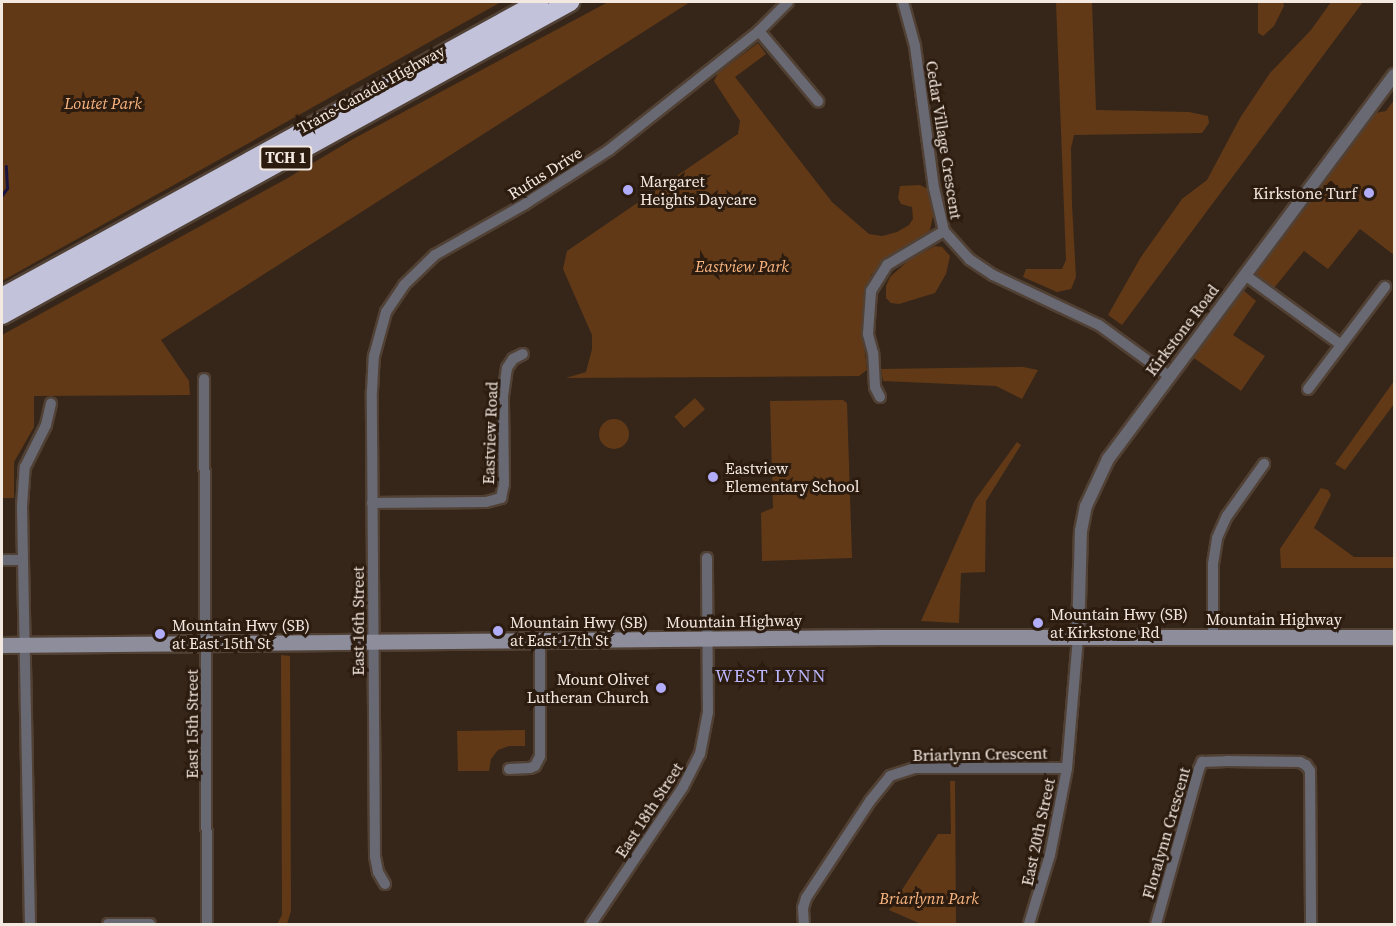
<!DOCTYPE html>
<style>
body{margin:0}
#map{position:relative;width:1396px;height:926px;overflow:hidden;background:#362619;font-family:"Source Serif 4",serif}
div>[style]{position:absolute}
.green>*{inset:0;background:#613917;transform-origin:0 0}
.round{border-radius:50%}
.stream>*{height:3px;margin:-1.5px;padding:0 1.5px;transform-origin:1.5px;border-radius:1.5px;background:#1a133c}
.roads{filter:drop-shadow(2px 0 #514135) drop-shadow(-2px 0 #514135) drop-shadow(0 2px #514135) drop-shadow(0 -2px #514135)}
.minor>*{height:10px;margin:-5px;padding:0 5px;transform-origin:5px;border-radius:5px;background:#696973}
.tertiary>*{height:12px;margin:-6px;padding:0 6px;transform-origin:6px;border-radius:6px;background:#696973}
.secondary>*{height:15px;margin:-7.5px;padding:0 7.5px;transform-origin:7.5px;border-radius:7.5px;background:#8d8d9c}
.motorway>*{height:18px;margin:-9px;padding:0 9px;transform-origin:9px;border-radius:9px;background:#c2c2da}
.dots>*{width:16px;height:16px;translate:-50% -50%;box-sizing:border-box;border:3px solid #2c1c10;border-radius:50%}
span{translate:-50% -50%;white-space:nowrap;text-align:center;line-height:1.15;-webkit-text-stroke:6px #2c1c10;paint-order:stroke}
.shield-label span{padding:2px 4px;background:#2c1c10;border:2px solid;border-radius:4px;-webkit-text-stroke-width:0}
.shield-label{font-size:15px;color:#f4e9e1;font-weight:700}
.street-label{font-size:16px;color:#f4e9e1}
.park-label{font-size:16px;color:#fbb681;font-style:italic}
.poi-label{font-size:16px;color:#f4e9e1}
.left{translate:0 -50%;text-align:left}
.right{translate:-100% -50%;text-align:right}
.neighbourhood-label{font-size:18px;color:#bab6fd;letter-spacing:1.5px}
.frame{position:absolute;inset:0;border:3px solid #f4e9e1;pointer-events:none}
</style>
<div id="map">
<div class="green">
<div style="clip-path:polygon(2px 2px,501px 2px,2px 281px)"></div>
<div style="clip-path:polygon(608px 2px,690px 2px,161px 340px,189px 381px,190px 395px,34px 396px,34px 427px,14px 462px,14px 498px,2px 498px,2px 335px,286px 179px,355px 138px)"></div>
<div style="clip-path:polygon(1056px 2px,1092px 2px,1096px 110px,1189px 112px,1208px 116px,1209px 123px,1202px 133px,1074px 135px,1071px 148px,1072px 205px,1076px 277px,1071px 289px,1057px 292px,1023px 277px,1026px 269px,1062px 269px,1066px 260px)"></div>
<div style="clip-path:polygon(1258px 2px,1283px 2px,1284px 6px,1274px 26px,1263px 36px,1258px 33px)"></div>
<div style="clip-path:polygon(1331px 2px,1363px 2px,1122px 325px,1108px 315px,1141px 257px,1182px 199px,1207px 180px,1240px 118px,1270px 73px,1311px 30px)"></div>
<div style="clip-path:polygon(758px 43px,766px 54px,735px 77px,832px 202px,869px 234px,882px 236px,897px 232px,909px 225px,913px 219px,912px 207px,901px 204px,898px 198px,900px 186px,920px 185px,928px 189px,932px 201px,933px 216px,930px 230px,871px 275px,863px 337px,867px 370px,859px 376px,566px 378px,586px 372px,592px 349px,592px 335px,563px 269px,567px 251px,738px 134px,740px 121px,714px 81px,718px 73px)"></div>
<div style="clip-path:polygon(1394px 100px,1394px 255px,1360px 229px,1328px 269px,1304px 251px,1274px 288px,1255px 273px,1371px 118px,1375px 113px,1386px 111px)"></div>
<div style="clip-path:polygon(935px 246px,942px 247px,950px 256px,946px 274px,935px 293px,899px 304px,891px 303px,886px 298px,886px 286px,890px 277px,910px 259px)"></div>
<div style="clip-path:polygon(1243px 290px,1256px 301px,1233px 335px,1265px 356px,1241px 391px,1194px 358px)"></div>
<div style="clip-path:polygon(1023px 367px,1038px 370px,1022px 399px,996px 386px,883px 381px,881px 369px)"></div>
<div style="clip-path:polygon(1394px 381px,1394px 404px,1345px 470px,1335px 464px)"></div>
<div style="left:695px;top:398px;width:15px;height:28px;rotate:48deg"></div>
<div style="clip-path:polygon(843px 400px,847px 403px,852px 558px,762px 561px,761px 513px,773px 508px,770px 401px)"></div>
<div class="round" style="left:599px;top:419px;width:30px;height:30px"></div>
<div style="clip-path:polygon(1017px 442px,1021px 445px,986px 501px,985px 572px,961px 573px,959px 623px,921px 621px,975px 500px)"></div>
<div style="clip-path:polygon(1321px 488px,1328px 490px,1331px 495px,1314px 528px,1354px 557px,1394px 557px,1394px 568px,1281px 568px,1280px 549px)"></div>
<div style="clip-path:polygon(281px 655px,290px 656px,291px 911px,287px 924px,277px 924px,282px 915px)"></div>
<div style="clip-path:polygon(525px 730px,525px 746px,509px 746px,498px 750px,491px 759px,489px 771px,458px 771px,457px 731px)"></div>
<div style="clip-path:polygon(950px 781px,955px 781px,956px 924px,921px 924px,889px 910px,938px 834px,951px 834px)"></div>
</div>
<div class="stream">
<div style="left:2px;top:195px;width:9px;rotate:-54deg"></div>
<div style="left:7px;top:188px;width:22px;rotate:-93deg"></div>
</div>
<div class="roads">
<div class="minor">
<div style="left:903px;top:2px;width:46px;rotate:74.7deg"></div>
<div style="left:915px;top:46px;width:143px;rotate:82.4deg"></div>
<div style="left:934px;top:188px;width:44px;rotate:76.9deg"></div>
<div style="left:944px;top:231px;width:38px;rotate:48deg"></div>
<div style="left:969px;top:259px;width:29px;rotate:34deg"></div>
<div style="left:993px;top:275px;width:117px;rotate:25.3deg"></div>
<div style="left:1099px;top:325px;width:87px;rotate:36.1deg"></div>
<div style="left:759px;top:31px;width:92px;rotate:49.9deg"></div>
<div style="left:1245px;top:275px;width:117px;rotate:36deg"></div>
<div style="left:204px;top:379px;width:545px;rotate:89.68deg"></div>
<div style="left:1308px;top:389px;width:128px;rotate:-53deg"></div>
<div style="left:880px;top:397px;width:11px;rotate:-117deg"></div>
<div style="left:875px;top:387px;width:34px;rotate:-93deg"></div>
<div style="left:873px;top:353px;width:20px;rotate:-105deg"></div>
<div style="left:868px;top:334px;width:43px;rotate:-86deg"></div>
<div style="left:871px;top:291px;width:31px;rotate:-58deg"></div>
<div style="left:887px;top:265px;width:66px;rotate:-30.8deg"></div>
<div style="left:372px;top:503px;width:114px;rotate:-0.5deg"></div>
<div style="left:486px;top:502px;width:16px;rotate:-15deg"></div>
<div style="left:501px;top:498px;width:14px;rotate:-78deg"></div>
<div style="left:504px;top:484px;width:88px;rotate:-90.7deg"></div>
<div style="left:503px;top:396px;width:28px;rotate:-82deg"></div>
<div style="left:507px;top:368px;width:11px;rotate:-56deg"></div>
<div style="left:513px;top:359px;width:11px;rotate:-27deg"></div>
<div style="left:2px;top:560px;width:20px"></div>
<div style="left:1213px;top:636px;width:72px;rotate:-90deg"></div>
<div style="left:1213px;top:564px;width:26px;rotate:-81deg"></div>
<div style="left:1217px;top:538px;width:24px;rotate:-66deg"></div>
<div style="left:1227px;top:516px;width:64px;rotate:-54.6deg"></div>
<div style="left:509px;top:769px;width:21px;rotate:-3deg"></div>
<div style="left:530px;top:768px;width:5px;rotate:-22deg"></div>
<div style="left:535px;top:766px;width:11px;rotate:-63deg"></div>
<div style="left:540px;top:756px;width:116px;rotate:-90deg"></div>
<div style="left:385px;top:884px;width:14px;rotate:-120deg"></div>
<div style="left:378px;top:872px;width:16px;rotate:-101deg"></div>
<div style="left:375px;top:856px;width:465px;rotate:-90.4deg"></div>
<div style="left:372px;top:391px;width:35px;rotate:-87deg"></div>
<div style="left:374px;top:356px;width:46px;rotate:-74.7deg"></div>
<div style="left:386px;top:312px;width:32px;rotate:-56deg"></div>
<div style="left:404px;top:285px;width:43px;rotate:-44.1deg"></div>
<div style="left:435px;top:255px;width:103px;rotate:-29.5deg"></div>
<div style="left:525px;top:204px;width:100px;rotate:-32.7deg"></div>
<div style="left:609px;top:150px;width:191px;rotate:-38.4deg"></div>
<div style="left:759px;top:31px;width:41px;rotate:-45deg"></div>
<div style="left:30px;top:924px;width:418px;rotate:-91.1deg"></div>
<div style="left:22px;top:506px;width:39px;rotate:-86deg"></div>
<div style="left:25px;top:467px;width:47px;rotate:-63.4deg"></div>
<div style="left:46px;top:425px;width:22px;rotate:-77deg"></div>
<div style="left:108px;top:924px;width:42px"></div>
<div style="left:591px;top:924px;width:165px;rotate:-56.1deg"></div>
<div style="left:683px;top:787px;width:37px;rotate:-63deg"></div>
<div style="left:700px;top:754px;width:43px;rotate:-79.2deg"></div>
<div style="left:708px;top:712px;width:154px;rotate:-90.4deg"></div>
<div style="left:804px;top:924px;width:16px;rotate:-94deg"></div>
<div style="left:803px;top:908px;width:10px;rotate:-73deg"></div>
<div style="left:806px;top:898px;width:116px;rotate:-56.6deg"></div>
<div style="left:870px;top:801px;width:32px;rotate:-51deg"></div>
<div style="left:890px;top:776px;width:26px;rotate:-18deg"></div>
<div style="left:915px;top:768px;width:152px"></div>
<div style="left:1029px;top:924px;width:72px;rotate:-73.1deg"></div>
<div style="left:1050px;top:855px;width:89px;rotate:-78.9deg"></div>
<div style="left:1067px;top:768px;width:131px;rotate:-85.2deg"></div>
<div style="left:1156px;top:924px;width:161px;rotate:-74.5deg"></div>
<div style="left:1199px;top:769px;width:8px;rotate:-67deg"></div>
<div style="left:1202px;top:762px;width:25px;rotate:-2deg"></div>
<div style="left:1227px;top:761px;width:73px;rotate:0.8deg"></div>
<div style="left:1300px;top:762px;width:7px;rotate:27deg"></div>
<div style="left:1306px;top:765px;width:7px;rotate:56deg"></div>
<div style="left:1310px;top:771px;width:153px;rotate:89.6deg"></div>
</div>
<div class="tertiary">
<div style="left:1078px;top:637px;width:106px;rotate:-88.4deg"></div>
<div style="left:1081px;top:531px;width:25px;rotate:-79deg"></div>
<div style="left:1086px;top:506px;width:52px;rotate:-64.9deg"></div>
<div style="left:1108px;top:459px;width:479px;rotate:-53.3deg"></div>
</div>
<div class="secondary">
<div style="left:2px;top:645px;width:876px;rotate:-0.52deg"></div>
<div style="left:878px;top:637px;width:516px"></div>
</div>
<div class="motorway">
<div style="left:2px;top:297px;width:613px;rotate:-28.78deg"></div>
<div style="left:2px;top:315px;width:649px;rotate:-28.86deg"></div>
</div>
</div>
<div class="dots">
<div style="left:628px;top:190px;background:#b2adf9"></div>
<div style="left:1369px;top:193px;background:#b2adf9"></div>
<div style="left:713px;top:477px;background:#b2adf9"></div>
<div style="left:1038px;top:623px;background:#b2adf9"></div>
<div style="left:498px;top:631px;background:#b2adf9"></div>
<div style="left:160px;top:634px;background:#b2adf9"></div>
<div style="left:661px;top:688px;background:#b2adf9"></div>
</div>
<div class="shield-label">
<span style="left:286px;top:158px">TCH 1</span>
</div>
<div class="street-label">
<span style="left:371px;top:89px;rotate:-29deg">Trans-Canada Highway</span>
<span style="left:944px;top:140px;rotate:81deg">Cedar Village Crescent</span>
<span style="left:545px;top:173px;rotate:-32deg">Rufus Drive</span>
<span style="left:1182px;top:330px;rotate:-53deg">Kirkstone Road</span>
<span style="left:490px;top:433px;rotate:-88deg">Eastview Road</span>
<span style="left:1274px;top:619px">Mountain Highway</span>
<span style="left:358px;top:621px;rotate:-90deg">East 16th Street</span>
<span style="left:734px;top:621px;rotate:-1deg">Mountain Highway</span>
<span style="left:192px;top:724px;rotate:-90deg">East 15th Street</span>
<span style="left:980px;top:754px;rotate:-1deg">Briarlynn Crescent</span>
<span style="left:649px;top:810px;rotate:-57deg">East 18th Street</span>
<span style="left:1038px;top:832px;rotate:-78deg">East 20th Street</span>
<span style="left:1166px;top:833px;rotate:-74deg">Floralynn Crescent</span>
</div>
<div class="park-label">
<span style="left:103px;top:103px">Loutet Park</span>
<span style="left:742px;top:266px">Eastview Park</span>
<span style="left:929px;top:898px">Briarlynn Park</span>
</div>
<div class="poi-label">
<span class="left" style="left:640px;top:190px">Margaret<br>Heights Daycare</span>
<span class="right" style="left:1357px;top:193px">Kirkstone Turf</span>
<span class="left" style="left:725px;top:477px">Eastview<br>Elementary School</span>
<span class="left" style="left:1050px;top:623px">Mountain Hwy (SB)<br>at Kirkstone Rd</span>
<span class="left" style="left:510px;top:631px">Mountain Hwy (SB)<br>at East 17th St</span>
<span class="left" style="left:172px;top:634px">Mountain Hwy (SB)<br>at East 15th St</span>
<span class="right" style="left:649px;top:688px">Mount Olivet<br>Lutheran Church</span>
</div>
<div class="neighbourhood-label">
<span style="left:771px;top:676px">WEST LYNN</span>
</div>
<div class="frame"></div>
</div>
